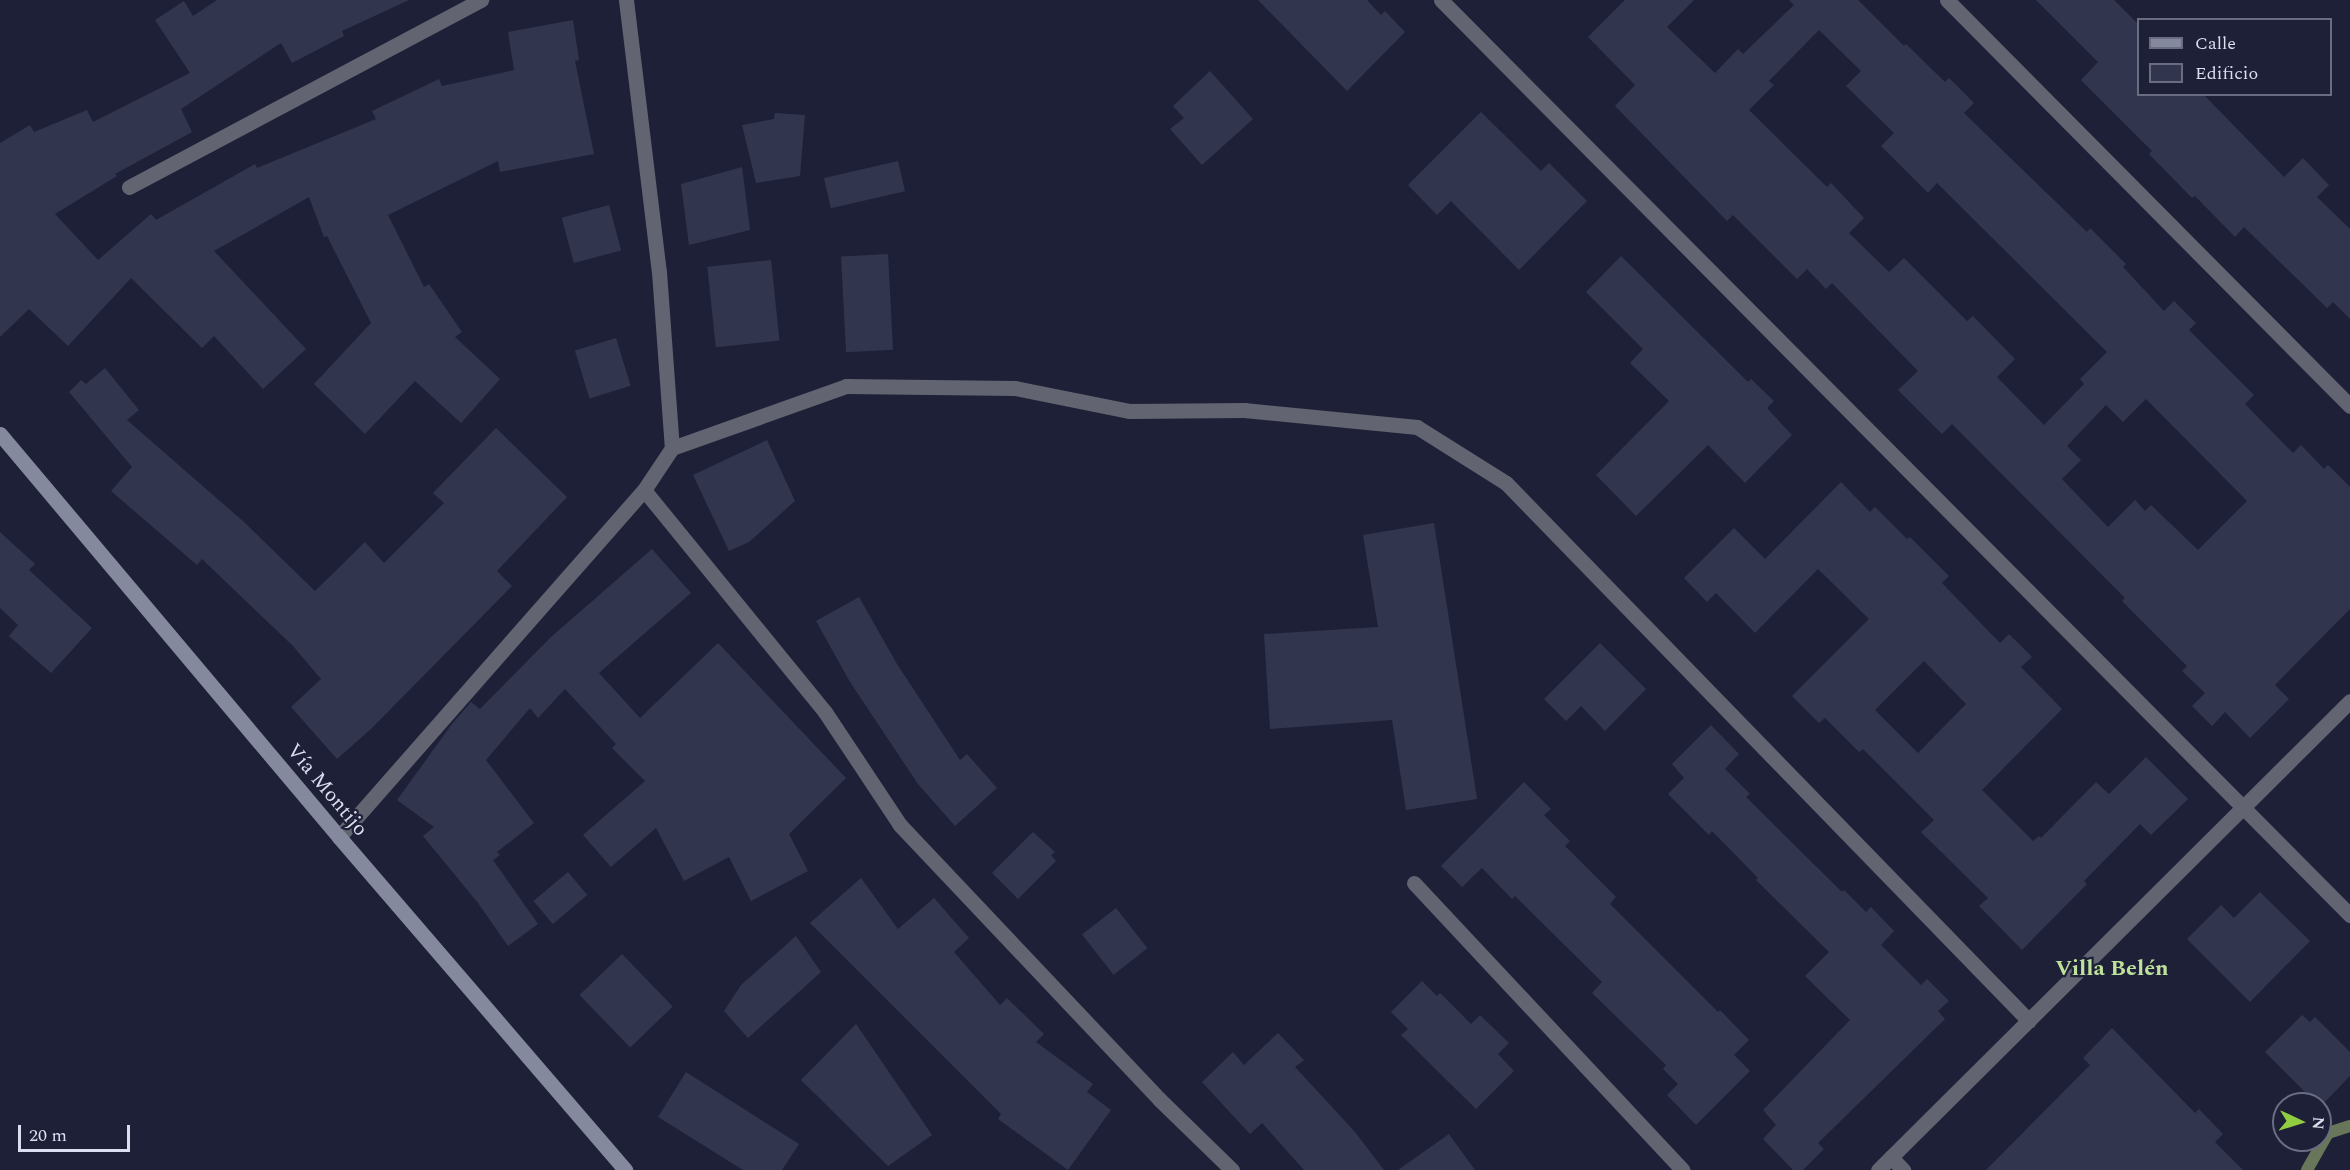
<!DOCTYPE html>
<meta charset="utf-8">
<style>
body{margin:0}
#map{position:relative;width:2350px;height:1170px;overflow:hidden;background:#1e2038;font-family:Spectral,serif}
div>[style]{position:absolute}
.stream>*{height:12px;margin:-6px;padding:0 6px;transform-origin:6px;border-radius:6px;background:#687759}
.building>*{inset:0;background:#31354e;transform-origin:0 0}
.street>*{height:15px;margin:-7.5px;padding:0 7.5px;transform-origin:7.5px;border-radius:7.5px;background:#626471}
.secondary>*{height:15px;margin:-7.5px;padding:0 7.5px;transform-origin:7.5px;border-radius:7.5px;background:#85899d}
span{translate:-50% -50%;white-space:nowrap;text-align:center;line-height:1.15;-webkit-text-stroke:4.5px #1e2038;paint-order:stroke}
.street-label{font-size:21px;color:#dbdeee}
.neighbourhood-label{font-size:22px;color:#bee19b;font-weight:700}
.legend{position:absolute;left:2137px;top:18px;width:195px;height:78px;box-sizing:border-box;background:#1e2038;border:2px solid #6a6c81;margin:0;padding:8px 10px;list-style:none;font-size:18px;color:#dbdeee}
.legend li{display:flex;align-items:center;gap:12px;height:30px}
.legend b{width:30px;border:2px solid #6a6c81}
.north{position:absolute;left:2272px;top:1092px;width:60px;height:60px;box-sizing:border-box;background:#1e2038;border:2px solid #6a6c81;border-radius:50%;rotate:94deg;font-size:16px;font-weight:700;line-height:24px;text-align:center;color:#dbdeee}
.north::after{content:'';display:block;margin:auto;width:21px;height:27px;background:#91cd40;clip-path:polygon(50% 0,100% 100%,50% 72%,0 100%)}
.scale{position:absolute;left:18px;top:1125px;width:112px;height:27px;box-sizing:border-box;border:3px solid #dbdeee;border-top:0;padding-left:8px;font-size:18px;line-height:21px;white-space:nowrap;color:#dbdeee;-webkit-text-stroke:4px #1e2038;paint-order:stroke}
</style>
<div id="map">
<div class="stream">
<div style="left:2307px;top:1170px;width:43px;rotate:-60.4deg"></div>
<div style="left:2328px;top:1133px;width:23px;rotate:-18deg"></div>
</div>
<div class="building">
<div style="clip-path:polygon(217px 0,409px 0,342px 31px,344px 36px,292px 63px,281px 43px,181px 109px,192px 132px,115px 174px,117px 176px,55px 214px,98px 260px,151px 214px,156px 220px,255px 164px,257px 168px,376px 119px,372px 111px,439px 79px,442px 86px,514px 70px,508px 32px,573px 20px,579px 60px,575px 61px,594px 154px,500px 172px,498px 161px,388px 215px,424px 287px,429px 284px,462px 332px,455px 337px,500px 379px,461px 423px,415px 381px,365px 434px,314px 384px,371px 323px,327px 236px,324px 237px,309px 197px,214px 251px,306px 349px,263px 389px,214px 336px,202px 348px,131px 278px,68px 346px,29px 309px,0 337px,0 143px,30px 125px,34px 132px,87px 110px,93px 122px,190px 73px,155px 20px,184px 1px,193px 16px)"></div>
<div style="clip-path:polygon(1258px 0,1367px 0,1381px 15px,1385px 11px,1405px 32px,1347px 91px)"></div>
<div style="clip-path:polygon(evenodd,1625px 0,1694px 0,1667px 27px,1715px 73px,1738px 49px,1743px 54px,1794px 5px,1789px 0,1858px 0,1904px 46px,1906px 44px,1945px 82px,1949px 78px,1974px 103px,1964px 113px,2087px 232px,2090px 228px,2126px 264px,2123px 267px,2164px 311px,2174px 301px,2196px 323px,2189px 330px,2254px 395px,2245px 404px,2293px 453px,2301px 445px,2324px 469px,2328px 465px,2350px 487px,2350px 609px,2275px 685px,2289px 699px,2250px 738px,2225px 712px,2212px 726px,2192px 706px,2205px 693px,2182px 671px,2187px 666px,2122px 601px,2125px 598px,1952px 424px,1942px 434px,1898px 390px,1918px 371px,1832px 283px,1826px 289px,1807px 269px,1797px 279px,1733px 215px,1727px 221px,1615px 106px,1635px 85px,1588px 37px,1625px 0,1819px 30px,1861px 71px,1846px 86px,1894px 133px,1881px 146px,1928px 193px,1937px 183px,2107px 352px,2080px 379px,2084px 384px,2044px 425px,1997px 377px,2015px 359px,1973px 316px,1967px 321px,1904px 258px,1889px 272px,1849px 233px,1864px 218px,1831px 183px,1827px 187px,1749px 110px,1774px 85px,1769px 81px,1819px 30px,1625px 0,2146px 399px,2247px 501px,2198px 550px,2151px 505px,2145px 511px,2135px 500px,2108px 527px,2062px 479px,2081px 460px,2067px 446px,2106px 405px,2123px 422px,2146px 399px)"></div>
<div style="clip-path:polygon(2036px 0,2114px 0,2139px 25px,2139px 94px,2203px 94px,2284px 177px,2303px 158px,2329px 185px,2317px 197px,2350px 229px,2350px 319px,2333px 302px,2327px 308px,2244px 227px,2235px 237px,2195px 196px,2192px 198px,2149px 154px,2152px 151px,2081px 80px,2098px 62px)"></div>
<div style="clip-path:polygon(1210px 71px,1253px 119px,1202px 165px,1170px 129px,1184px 118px,1173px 106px)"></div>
<div style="clip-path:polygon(1481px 112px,1541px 171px,1549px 163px,1587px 201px,1519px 270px,1451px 201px,1437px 215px,1408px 185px)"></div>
<div style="clip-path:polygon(775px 113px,805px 115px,800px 176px,756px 183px,742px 125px,774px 119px)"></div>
<div style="left:898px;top:161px;width:31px;height:76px;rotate:77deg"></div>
<div style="clip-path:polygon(742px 167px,750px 230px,689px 245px,681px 184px)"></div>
<div style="left:609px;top:205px;width:47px;height:49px;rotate:75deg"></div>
<div style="left:888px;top:254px;width:96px;height:47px;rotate:87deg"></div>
<div style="clip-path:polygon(1621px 256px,1748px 382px,1751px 379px,1774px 401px,1767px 408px,1792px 435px,1745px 483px,1708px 445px,1636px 516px,1596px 475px,1669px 401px,1630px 363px,1643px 349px,1586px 292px)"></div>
<div style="left:771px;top:260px;width:81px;height:64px;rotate:84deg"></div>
<div style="left:616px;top:338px;width:50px;height:43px;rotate:73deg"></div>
<div style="clip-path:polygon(105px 368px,139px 410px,127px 420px,244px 522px,315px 591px,365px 542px,384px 563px,444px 503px,433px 493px,496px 428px,567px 497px,497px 571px,512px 586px,372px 728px,337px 759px,291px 707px,321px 679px,293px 646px,202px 559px,197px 565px,111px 491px,132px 467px,69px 392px,81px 380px,86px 384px)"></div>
<div style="clip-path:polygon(767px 440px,795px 501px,749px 542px,729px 551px,693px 475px)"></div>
<div style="clip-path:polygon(evenodd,1841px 482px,1870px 512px,1875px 507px,1907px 539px,1910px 537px,1949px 576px,1942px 583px,2000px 643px,2009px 634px,2032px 657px,2021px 667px,2062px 709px,1982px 790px,2033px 841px,2039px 836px,2041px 838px,2096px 782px,2109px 794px,2146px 757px,2188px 799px,2151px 835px,2140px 824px,2084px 881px,2087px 884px,2022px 950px,1979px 906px,1988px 898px,1921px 832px,1934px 820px,1863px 749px,1859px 752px,1825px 718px,1819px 723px,1792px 696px,1869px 619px,1818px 569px,1755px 633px,1716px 593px,1707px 602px,1684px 578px,1734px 528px,1765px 559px,1841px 482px,1924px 661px,1966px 704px,1918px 753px,1875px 710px,1924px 661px)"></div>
<div style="clip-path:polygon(1434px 523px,1477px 799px,1406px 810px,1392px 720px,1270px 729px,1264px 634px,1378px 627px,1363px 535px)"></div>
<div style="clip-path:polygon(0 532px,35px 564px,29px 570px,92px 628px,51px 673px,9px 636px,18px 625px,0 608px)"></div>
<div style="clip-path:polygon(652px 549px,691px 593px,599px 673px,640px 718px,718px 643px,846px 778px,789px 834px,808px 871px,751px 901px,729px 857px,684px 881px,656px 828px,611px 867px,583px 835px,645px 781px,612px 748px,616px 744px,565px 689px,538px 718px,530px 708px,486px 760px,534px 823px,497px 852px,500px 855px,493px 860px,538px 924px,508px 946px,478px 903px,423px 836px,434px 827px,397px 800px,452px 724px,471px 702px,480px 709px,551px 637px)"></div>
<div style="clip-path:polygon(859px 597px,897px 664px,960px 760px,967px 754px,997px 788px,955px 826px,918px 784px,850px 682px,816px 621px)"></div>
<div style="clip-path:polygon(1600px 643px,1646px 689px,1605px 731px,1581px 706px,1566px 721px,1544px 699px)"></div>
<div style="clip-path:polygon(1711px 725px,1739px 754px,1725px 769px,1750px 794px,1746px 797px,1842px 892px,1844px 890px,1866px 912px,1871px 907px,1894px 931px,1881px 945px,1921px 985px,1927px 979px,1949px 1001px,1938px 1011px,1945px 1019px,1818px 1143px,1824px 1149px,1803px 1170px,1793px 1170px,1763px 1139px,1776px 1125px,1763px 1110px,1850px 1020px,1805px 976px,1829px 952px,1756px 880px,1758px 878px,1712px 831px,1709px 835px,1668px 794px,1684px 778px,1672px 764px)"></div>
<div style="clip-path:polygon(1524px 782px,1551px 809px,1544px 815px,1570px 841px,1565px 846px,1616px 897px,1610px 904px,1718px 1012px,1720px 1010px,1749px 1040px,1734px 1055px,1750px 1071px,1696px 1125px,1667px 1095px,1678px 1084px,1663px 1069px,1666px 1065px,1592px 993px,1602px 982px,1515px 896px,1512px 899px,1482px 868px,1462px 887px,1441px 866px)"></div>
<div style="clip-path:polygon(1033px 832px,1055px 852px,1051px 855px,1056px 861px,1018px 899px,992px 873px)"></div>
<div style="left:568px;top:872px;width:30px;height:45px;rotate:50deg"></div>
<div style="clip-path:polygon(861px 878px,898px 929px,934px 898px,969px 938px,954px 952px,1000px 1005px,1007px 998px,1044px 1034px,1036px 1042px,1093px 1084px,1087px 1092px,1111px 1110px,1068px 1170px,998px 1119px,1001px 1114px,810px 923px)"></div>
<div style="clip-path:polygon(2260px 892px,2310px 941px,2250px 1002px,2187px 939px,2221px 905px,2234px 918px)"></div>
<div style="left:1116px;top:908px;width:51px;height:43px;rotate:52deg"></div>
<div style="clip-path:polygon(796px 936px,821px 972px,748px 1038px,724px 1011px,741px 985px)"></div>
<div style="left:622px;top:954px;width:73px;height:59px;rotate:46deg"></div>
<div style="clip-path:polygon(1422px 981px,1437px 996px,1440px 993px,1471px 1024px,1480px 1015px,1509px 1043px,1498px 1054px,1514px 1071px,1476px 1109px,1401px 1035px,1408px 1029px,1391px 1012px)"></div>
<div style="clip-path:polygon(2302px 1015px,2310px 1022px,2315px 1017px,2350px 1052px,2350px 1076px,2320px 1107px,2265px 1052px)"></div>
<div style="clip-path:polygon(856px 1024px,932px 1135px,888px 1166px,801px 1080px)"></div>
<div style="clip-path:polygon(2112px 1028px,2195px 1113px,2199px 1109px,2223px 1134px,2215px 1142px,2243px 1170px,1986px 1170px,2090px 1065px,2083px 1058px)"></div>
<div style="clip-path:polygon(1278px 1033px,1304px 1060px,1295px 1067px,1355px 1132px,1384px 1170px,1304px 1170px,1262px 1123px,1250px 1134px,1202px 1082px,1233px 1052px,1244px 1065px)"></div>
<div style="clip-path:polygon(686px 1072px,799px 1144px,782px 1170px,743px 1170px,658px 1117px)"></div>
<div style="clip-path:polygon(1449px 1134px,1475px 1170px,1398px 1170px)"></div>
</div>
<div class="street">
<div style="left:626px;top:0;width:274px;rotate:83.1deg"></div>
<div style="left:659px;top:272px;width:176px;rotate:85.8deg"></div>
<div style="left:1441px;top:0;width:1290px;rotate:45.19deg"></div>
<div style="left:1947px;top:0;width:572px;rotate:45.21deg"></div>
<div style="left:129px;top:187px;width:399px;rotate:-28deg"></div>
<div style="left:644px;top:490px;width:286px;rotate:50.8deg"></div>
<div style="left:825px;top:712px;width:136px;rotate:56.4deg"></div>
<div style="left:900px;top:825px;width:377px;rotate:46.6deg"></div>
<div style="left:1159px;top:1099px;width:102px;rotate:44.2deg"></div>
<div style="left:339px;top:837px;width:462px;rotate:-48.7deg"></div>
<div style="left:644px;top:490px;width:50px;rotate:-56.3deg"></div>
<div style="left:672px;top:448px;width:185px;rotate:-19.6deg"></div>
<div style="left:846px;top:386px;width:169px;rotate:0.7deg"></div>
<div style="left:1015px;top:388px;width:116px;rotate:11.4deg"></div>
<div style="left:1129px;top:411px;width:115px;rotate:-0.5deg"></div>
<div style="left:1244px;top:410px;width:174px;rotate:5.6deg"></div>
<div style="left:1417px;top:427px;width:105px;rotate:32.2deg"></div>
<div style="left:1506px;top:483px;width:750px;rotate:45.81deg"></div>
<div style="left:1414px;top:883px;width:393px;rotate:46.9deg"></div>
<div style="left:1891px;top:1157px;width:18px;rotate:47deg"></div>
<div style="left:1878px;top:1170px;width:665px;rotate:-44.82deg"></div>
</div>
<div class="secondary">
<div style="left:0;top:434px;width:527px;rotate:49.93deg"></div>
<div style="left:339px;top:837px;width:439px;rotate:49.3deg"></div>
</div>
<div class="street-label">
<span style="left:327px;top:790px;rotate:50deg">Vía Montijo</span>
</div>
<div class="neighbourhood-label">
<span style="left:2112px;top:969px">Villa Belén</span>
</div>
<ul class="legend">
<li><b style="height:8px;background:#85899d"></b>Calle</li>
<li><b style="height:16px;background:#31354e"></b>Edificio</li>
</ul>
<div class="north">N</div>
<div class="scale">20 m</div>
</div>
